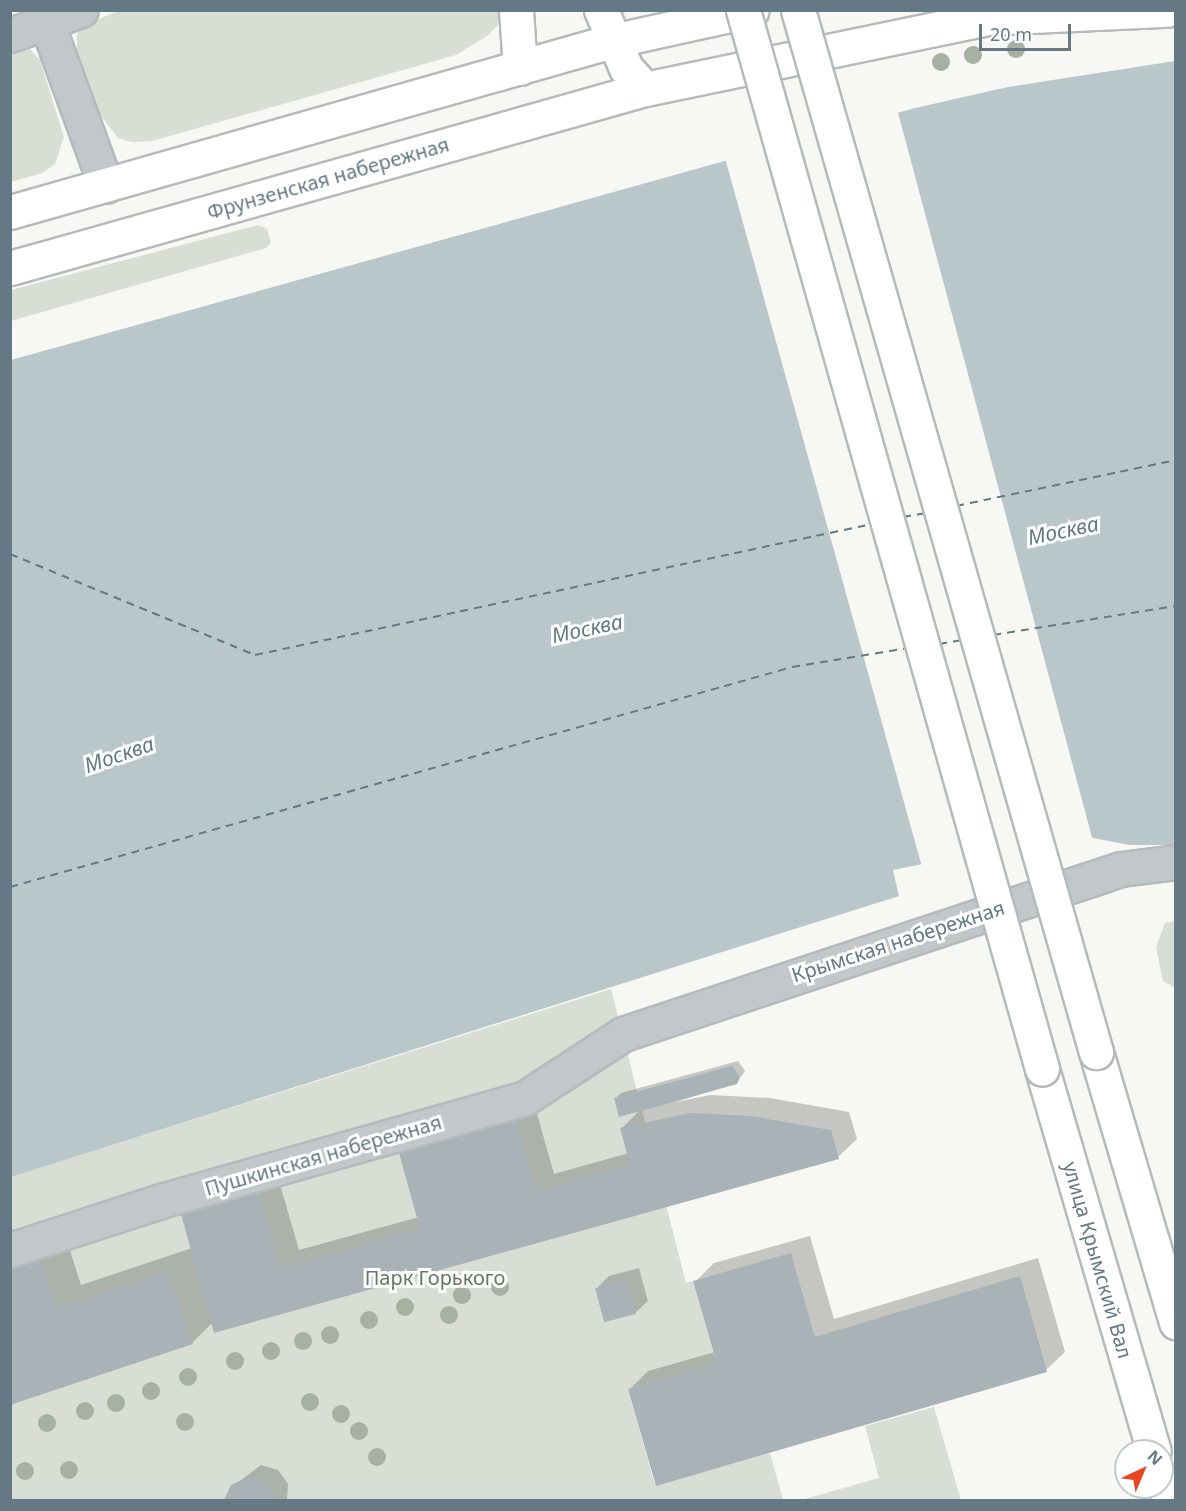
<!DOCTYPE html>
<meta charset="utf-8">
<style>
body{margin:0}
#map{position:relative;width:1186px;height:1511px;overflow:hidden;background:#f7f7f3;font-family:"Noto Sans",sans-serif}
div>[style]{position:absolute}
.green>*{inset:0;background:#d8ded4}
.water>*{inset:0;background:#bac7ca}
.pier>*{inset:0;background:#f7f7f3}
.shadow>*{inset:0;background:#0003}
.ferry>*{height:1.5px;margin-top:-0.75px;transform-origin:0;background:repeating-linear-gradient(90deg,#617b82 0 8px,transparent 0 14px)}
.building>*{inset:0;background:#a8b2b7;transform-origin:0 0}
.roads{filter:drop-shadow(2px 0 #b5babd) drop-shadow(-2px 0 #b5babd) drop-shadow(0 2px #b5babd) drop-shadow(0 -2px #b5babd)}
.minor>*{height:33px;margin:-16.5px;padding:0 16.5px;transform-origin:16.5px;border-radius:16.5px;background:#c2c7c9}
.major>*{height:33px;margin:-16.5px;padding:0 16.5px;transform-origin:16.5px;border-radius:16.5px;background:#fff}
.bridges{filter:drop-shadow(2px 0 #b5babd) drop-shadow(-2px 0 #b5babd) drop-shadow(0 2px #b5babd) drop-shadow(0 -2px #b5babd)}
.major-bridge>*{height:33px;margin:-16.5px;padding:0 16.5px;transform-origin:16.5px;border-radius:16.5px;background:#fff}
.trees>*{width:18px;height:18px;margin:-9px;border-radius:50%;background:#a7b1a2}
span{translate:-50% -50%;white-space:nowrap;text-align:center;line-height:1.15;-webkit-text-stroke:6px #fff;paint-order:stroke}
.street-label{font-size:20px;color:#657985}
.park-label{font-size:20px;color:#667760}
.water-label{font-size:21px;color:#617b82;font-style:italic}
.frame{position:absolute;inset:0;border:12px solid #657985;pointer-events:none}
.north{position:absolute;left:1114px;top:1439px;width:60px;height:60px;box-sizing:border-box;background:#fff;border:2px solid #c1c9ce;border-radius:50%;rotate:44deg;font-size:16px;font-weight:700;line-height:24px;text-align:center;color:#657985}
.north::after{content:'';display:block;margin:auto;width:21px;height:27px;background:#e74623;clip-path:polygon(50% 0,100% 100%,50% 72%,0 100%)}
.scale{position:absolute;left:979px;top:24px;width:92px;height:27px;box-sizing:border-box;border:3px solid #657985;border-top:0;padding-left:8px;font-size:18px;line-height:21px;white-space:nowrap;color:#657985;-webkit-text-stroke:4px #fff;paint-order:stroke}
</style>
<div id="map">
<div class="green">
<div style="clip-path:polygon(119px 11px,502px 11px,497px 26px,487px 36px,456px 55px,152px 141px,132px 142px,118px 138px,95px 108px,77px 50px,77px 35px,83px 25px)"></div>
<div style="clip-path:polygon(17px 46px,30px 49px,40px 60px,64px 137px,55px 164px,42px 173px,11px 182px,10px 48px)"></div>
<div style="clip-path:polygon(258px 225px,267px 229px,271px 243px,266px 248px,11px 321px,11px 290px)"></div>
<div style="clip-path:polygon(1175px 921px,1176px 921px,1175px 988px,1163px 981px,1156px 947px,1165px 923px)"></div>
<div style="clip-path:polygon(611px 989px,686px 1283px,693px 1281px,717px 1364px,628px 1389px,655px 1485px,770px 1453px,783px 1500px,11px 1500px,10px 1177px)"></div>
<div style="clip-path:polygon(934px 1407px,961px 1500px,801px 1500px,879px 1478px,865px 1426px)"></div>
</div>
<div class="water">
<div style="clip-path:polygon(1175px 61px,1175px 845px,1130px 845px,1072px 834px,893px 870px,899px 896px,11px 1177px,11px 360px,915px 108px,1008px 87px)"></div>
</div>
<div class="pier">
<div style="clip-path:polygon(897px 109px,1093px 841px,1072px 837px,922px 867px,725px 158px)"></div>
</div>
<div class="shadow">
<div style="clip-path:polygon(738px 1061px,745px 1071px,736px 1083px,676px 1102px,710px 1095px,770px 1098px,849px 1112px,857px 1139px,838px 1157px,213px 1322px,192px 1343px,10px 1404px,10px 1242px,62px 1225px,81px 1285px,192px 1248px,182px 1214px,201px 1196px,277px 1174px,299px 1250px,419px 1217px,401px 1153px,419px 1135px,534px 1103px,554px 1174px,629px 1153px,622px 1128px,641px 1109px,615px 1099px,621px 1093px)"></div>
<div style="clip-path:polygon(810px 1236px,834px 1319px,1038px 1258px,1065px 1352px,1046px 1370px,630px 1389px,648px 1371px,715px 1352px,695px 1282px,714px 1263px)"></div>
<div style="clip-path:polygon(639px 1268px,648px 1301px,635px 1313px,597px 1288px,609px 1276px)"></div>
<div style="clip-path:polygon(261px 1465px,278px 1470px,288px 1484px,287px 1500px,227px 1500px,228px 1494px,240px 1481px)"></div>
</div>
<div class="ferry">
<div style="left:956px;top:506px;width:225px;rotate:-11.8deg"></div>
<div style="left:903px;top:517px;width:22px;rotate:-10deg"></div>
<div style="left:10px;top:554px;width:265px;rotate:22.4deg"></div>
<div style="left:255px;top:655px;width:631px;rotate:-11.99deg"></div>
<div style="left:993px;top:635px;width:185px;rotate:-9deg"></div>
<div style="left:939px;top:644px;width:22px;rotate:-10deg"></div>
<div style="left:10px;top:887px;width:812px;rotate:-15.71deg"></div>
<div style="left:792px;top:667px;width:118px;rotate:-9.3deg"></div>
</div>
<div class="building">
<div style="clip-path:polygon(732px 1066px,740px 1077px,737px 1084px,619px 1117px,614px 1098px)"></div>
<div style="clip-path:polygon(690px 1113px,751px 1116px,831px 1130px,839px 1159px,214px 1333px,181px 1214px,259px 1192px,280px 1268px,420px 1229px,399px 1153px,516px 1120px,536px 1191px,630px 1165px,620px 1128px)"></div>
<div style="clip-path:polygon(37px 1248px,57px 1308px,168px 1271px,193px 1344px,10px 1405px,10px 1257px)"></div>
<div style="clip-path:polygon(791px 1253px,815px 1337px,1020px 1276px,1047px 1372px,656px 1486px,628px 1389px,717px 1364px,693px 1281px)"></div>
<div style="left:627px;top:1280px;width:35px;height:33px;rotate:75deg"></div>
<div style="clip-path:polygon(248px 1477px,266px 1482px,277px 1500px,224px 1500px,231px 1485px)"></div>
</div>
<div class="roads">
<div class="minor">
<div style="left:42px;top:10px;width:187px;rotate:70deg"></div>
<div style="left:10px;top:35px;width:75px;rotate:-19.4deg"></div>
<div style="left:10px;top:1250px;width:159px;rotate:-18deg"></div>
<div style="left:161px;top:1201px;width:378px;rotate:-15.8deg"></div>
<div style="left:525px;top:1098px;width:117px;rotate:-33.1deg"></div>
<div style="left:623px;top:1034px;width:525px;rotate:-18.33deg"></div>
<div style="left:1121px;top:869px;width:55px;rotate:-7.3deg"></div>
</div>
<div class="major">
<div style="left:516px;top:10px;width:58px;rotate:86.1deg"></div>
<div style="left:601px;top:10px;width:63px;rotate:66.7deg"></div>
<div style="left:626px;top:68px;width:28px;rotate:48deg"></div>
<div style="left:10px;top:212px;width:626px;rotate:-15.86deg"></div>
<div style="left:612px;top:41px;width:143px;rotate:-12.5deg"></div>
<div style="left:10px;top:268px;width:660px;rotate:-15.74deg"></div>
<div style="left:645px;top:89px;width:350px;rotate:-11.7deg"></div>
<div style="left:988px;top:18px;width:179px;rotate:-2.6deg"></div>
<div style="left:1096px;top:1052px;width:282px;rotate:73.5deg"></div>
<div style="left:1042px;top:1069px;width:398px;rotate:73.7deg"></div>
<div style="left:1162px;top:1478px;width:23px;rotate:72deg"></div>
</div>
</div>
<div class="bridges">
<div class="major-bridge">
<div style="left:743px;top:10px;width:1100px;rotate:74.23deg"></div>
<div style="left:798px;top:10px;width:1084px;rotate:74.04deg"></div>
</div>
</div>
<div class="trees">
<div style="left:1016px;top:49px"></div>
<div style="left:973px;top:55px"></div>
<div style="left:941px;top:62px"></div>
<div style="left:500px;top:1287px"></div>
<div style="left:462px;top:1295px"></div>
<div style="left:405px;top:1307px"></div>
<div style="left:449px;top:1315px"></div>
<div style="left:369px;top:1320px"></div>
<div style="left:330px;top:1335px"></div>
<div style="left:303px;top:1341px"></div>
<div style="left:271px;top:1351px"></div>
<div style="left:235px;top:1361px"></div>
<div style="left:188px;top:1377px"></div>
<div style="left:151px;top:1391px"></div>
<div style="left:310px;top:1402px"></div>
<div style="left:116px;top:1403px"></div>
<div style="left:85px;top:1411px"></div>
<div style="left:341px;top:1414px"></div>
<div style="left:185px;top:1422px"></div>
<div style="left:47px;top:1423px"></div>
<div style="left:359px;top:1431px"></div>
<div style="left:377px;top:1457px"></div>
<div style="left:69px;top:1470px"></div>
<div style="left:25px;top:1471px"></div>
</div>
<div class="street-label">
<span style="left:328px;top:178px;rotate:-16deg">Фрунзенская набережная</span>
<span style="left:898px;top:941px;rotate:-18deg">Крымская набережная</span>
<span style="left:323px;top:1155px;rotate:-16deg">Пушкинская набережная</span>
<span style="left:1098px;top:1260px;rotate:74deg">улица Крымский Вал</span>
</div>
<div class="park-label">
<span style="left:435px;top:1277px">Парк Горького</span>
</div>
<div class="water-label">
<span style="left:1063px;top:530px;rotate:-12deg">Москва</span>
<span style="left:587px;top:628px;rotate:-12deg">Москва</span>
<span style="left:119px;top:754px;rotate:-19deg">Москва</span>
</div>
<div class="frame"></div>
<div class="north">N</div>
<div class="scale">20 m</div>
</div>
